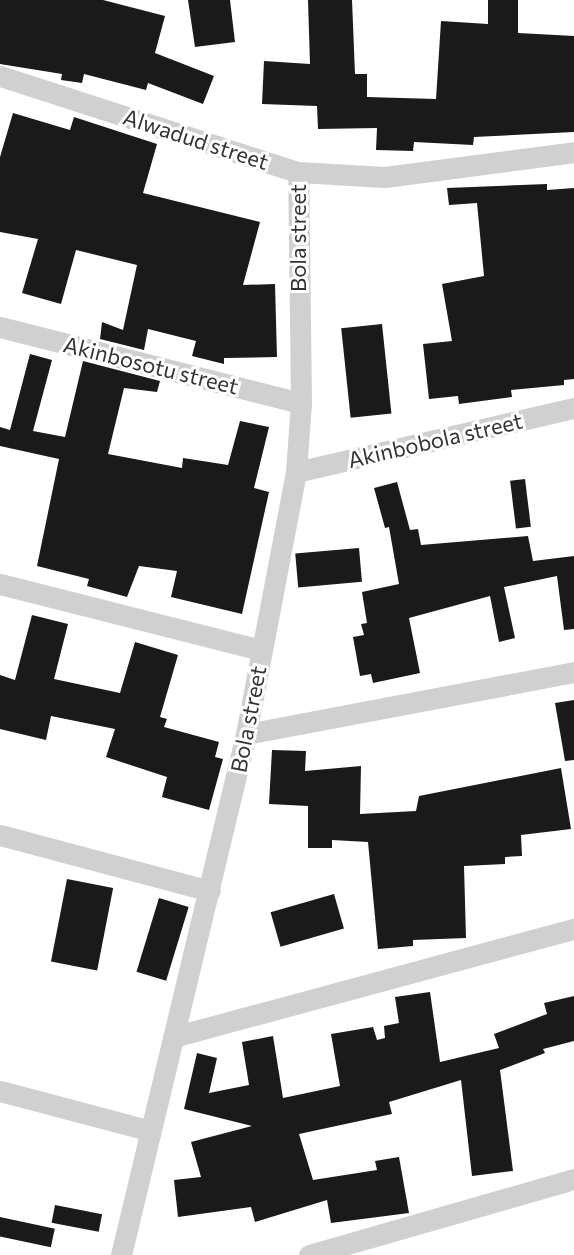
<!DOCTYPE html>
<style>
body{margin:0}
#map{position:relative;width:574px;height:1255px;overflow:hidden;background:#fff;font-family:Commissioner,sans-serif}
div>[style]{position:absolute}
.building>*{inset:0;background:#1a1a1a;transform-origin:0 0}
.minor>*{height:21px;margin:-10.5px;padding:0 10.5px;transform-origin:10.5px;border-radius:10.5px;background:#d0d0d0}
span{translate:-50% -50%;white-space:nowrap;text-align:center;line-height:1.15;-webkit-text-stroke:6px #fff;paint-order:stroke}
.street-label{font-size:22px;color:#333}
</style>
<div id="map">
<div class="building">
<div style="clip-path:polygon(0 0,103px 0,165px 16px,155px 53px,214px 76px,203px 104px,148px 83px,146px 90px,84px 74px,82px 83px,61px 80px,62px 74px,0 64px)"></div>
<div style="clip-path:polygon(188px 0,230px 0,235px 42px,195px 47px)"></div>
<div style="clip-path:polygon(308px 0,352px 0,355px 74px,367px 74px,367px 97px,436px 99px,441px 21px,488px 24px,488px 0,518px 0,518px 33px,574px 36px,574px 132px,474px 137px,473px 145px,414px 142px,413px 151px,376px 150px,377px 128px,318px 129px,317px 106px,262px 104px,264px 61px,310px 64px)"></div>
<div style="clip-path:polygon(13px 113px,70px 130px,74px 117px,157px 144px,143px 193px,260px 222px,243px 285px,275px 284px,277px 357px,224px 358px,224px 364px,192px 356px,196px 341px,148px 329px,144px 350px,100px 339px,102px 322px,123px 330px,137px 265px,76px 250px,61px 304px,22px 293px,38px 239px,0 232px,0 157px)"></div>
<div style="clip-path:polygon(547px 184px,547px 190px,574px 188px,574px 379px,564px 380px,564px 385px,511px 390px,512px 397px,459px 404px,458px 396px,429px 399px,423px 344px,452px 341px,442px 284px,484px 276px,477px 203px,449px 205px,447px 188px)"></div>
<div style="left:382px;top:324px;width:90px;height:41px;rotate:84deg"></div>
<div style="clip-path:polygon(30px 354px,52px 360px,33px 431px,65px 437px,83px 361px,160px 381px,157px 392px,124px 388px,108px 454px,182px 468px,183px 458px,228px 465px,240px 421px,269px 427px,254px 488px,269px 492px,242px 614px,171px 597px,177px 571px,139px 566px,127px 597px,87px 586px,89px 579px,37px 566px,59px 459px,0 446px,0 427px,10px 430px)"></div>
<div style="left:525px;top:479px;width:48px;height:15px;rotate:83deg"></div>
<div style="clip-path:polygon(397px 482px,410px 530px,418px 529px,421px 545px,528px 536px,533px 561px,574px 556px,574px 629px,564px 630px,557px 576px,504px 587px,515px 638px,499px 642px,490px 596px,409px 618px,420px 673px,373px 683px,371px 674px,360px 676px,353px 637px,364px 635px,361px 624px,367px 623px,362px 592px,399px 584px,389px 527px,385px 528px,374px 488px)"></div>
<div style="left:359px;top:548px;width:34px;height:64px;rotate:85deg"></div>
<div style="clip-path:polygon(32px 615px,68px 624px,54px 679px,120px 693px,135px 642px,178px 655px,160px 717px,167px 719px,164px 727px,219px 742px,215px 757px,223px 759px,209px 810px,162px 797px,167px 777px,106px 757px,115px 729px,51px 716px,46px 740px,0 729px,0 675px,15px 680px)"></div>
<div style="clip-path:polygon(574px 700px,574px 760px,565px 761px,555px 703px)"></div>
<div style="clip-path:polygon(272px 750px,306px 751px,305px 771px,361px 766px,360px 814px,416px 811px,419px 796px,561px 768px,571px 829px,521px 835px,522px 856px,505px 857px,505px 864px,464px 866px,466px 938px,413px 940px,413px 946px,378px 949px,368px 842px,332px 840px,332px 848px,308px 848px,308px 806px,269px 804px)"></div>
<div style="left:67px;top:879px;width:47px;height:84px;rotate:11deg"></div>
<div style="left:334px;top:894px;width:36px;height:66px;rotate:74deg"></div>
<div style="left:159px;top:898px;width:31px;height:77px;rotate:17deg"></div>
<div style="clip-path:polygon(430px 992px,440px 1062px,499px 1048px,494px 1034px,547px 1014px,544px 1003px,574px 996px,574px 1041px,543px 1049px,545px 1053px,500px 1070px,513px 1171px,472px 1176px,461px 1080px,389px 1102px,392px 1114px,299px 1134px,313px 1180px,377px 1170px,375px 1161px,399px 1157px,409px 1213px,331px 1223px,327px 1200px,255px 1222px,251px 1207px,178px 1217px,174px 1180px,201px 1177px,191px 1142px,252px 1126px,184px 1109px,197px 1053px,217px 1058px,209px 1093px,249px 1085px,242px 1042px,273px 1036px,283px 1098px,340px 1086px,331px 1034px,373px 1027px,377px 1040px,385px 1038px,384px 1026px,399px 1023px,395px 997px)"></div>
<div style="left:55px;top:1205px;width:48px;height:18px;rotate:11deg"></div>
<div style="left:0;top:1217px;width:56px;height:19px;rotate:12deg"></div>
</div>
<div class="minor">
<div style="left:0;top:76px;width:313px;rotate:17.9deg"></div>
<div style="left:298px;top:172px;width:87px;rotate:3.3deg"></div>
<div style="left:385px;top:177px;width:191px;rotate:-7.5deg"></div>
<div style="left:0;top:327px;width:310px;rotate:14.2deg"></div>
<div style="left:296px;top:472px;width:285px;rotate:-13deg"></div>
<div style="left:0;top:584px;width:269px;rotate:14.2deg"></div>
<div style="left:246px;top:734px;width:334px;rotate:-10.7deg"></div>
<div style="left:0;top:835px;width:217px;rotate:14.9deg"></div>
<div style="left:173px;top:1037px;width:415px;rotate:-15.1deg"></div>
<div style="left:0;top:1091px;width:153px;rotate:14.8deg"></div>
<div style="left:121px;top:1255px;width:536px;rotate:-76.51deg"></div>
<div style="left:246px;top:734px;width:267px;rotate:-79.2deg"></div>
<div style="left:296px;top:472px;width:69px;rotate:-85.9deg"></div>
<div style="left:301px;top:403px;width:231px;rotate:-90.7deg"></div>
<div style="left:309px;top:1255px;width:276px;rotate:-16deg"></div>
</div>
<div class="street-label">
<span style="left:196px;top:139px;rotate:18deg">Alwadud street</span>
<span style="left:298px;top:238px;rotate:-90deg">Bola street</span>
<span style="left:151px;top:365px;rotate:14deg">Akinbosotu street</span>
<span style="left:435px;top:440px;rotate:-13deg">Akinbobola street</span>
<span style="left:248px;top:719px;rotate:-79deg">Bola street</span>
</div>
</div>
